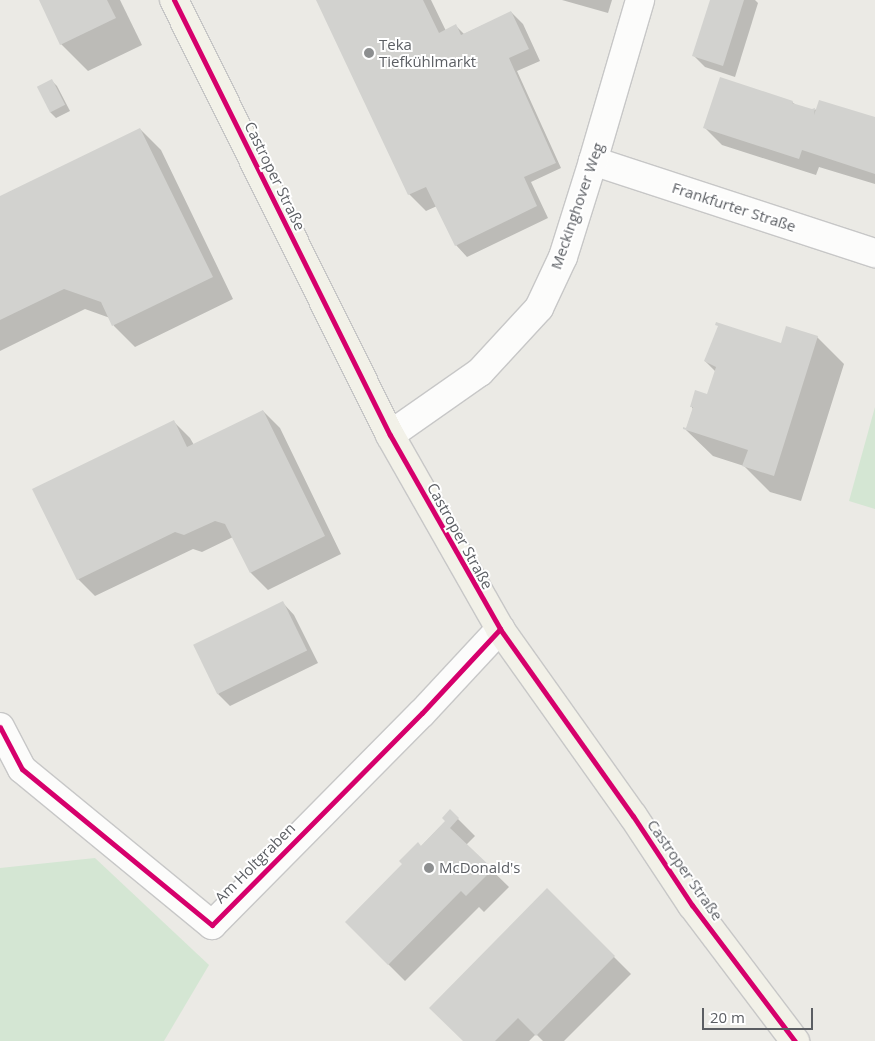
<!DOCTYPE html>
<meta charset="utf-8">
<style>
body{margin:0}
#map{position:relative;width:875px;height:1041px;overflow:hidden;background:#ebeae5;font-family:"Open Sans",sans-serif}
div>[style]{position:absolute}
.green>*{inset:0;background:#d4e6d3}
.shadow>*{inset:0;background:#0003}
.building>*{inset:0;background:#d2d2cf;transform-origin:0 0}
.roads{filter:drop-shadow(1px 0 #c7c7c7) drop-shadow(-1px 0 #c7c7c7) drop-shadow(0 1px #c7c7c7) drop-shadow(0 -1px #c7c7c7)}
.minor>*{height:28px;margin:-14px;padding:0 14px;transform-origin:14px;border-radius:14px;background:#fcfcfb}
.primary>*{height:28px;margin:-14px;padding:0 14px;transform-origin:14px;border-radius:14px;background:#f2f1e8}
.cycleway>*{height:5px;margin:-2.5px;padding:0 2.5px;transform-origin:2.5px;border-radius:2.5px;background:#d6006c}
.dots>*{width:14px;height:14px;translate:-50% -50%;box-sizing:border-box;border:2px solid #fff;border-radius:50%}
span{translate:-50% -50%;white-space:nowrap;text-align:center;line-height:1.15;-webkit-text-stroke:4px #fff;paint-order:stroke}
.poi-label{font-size:15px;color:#5b5e63}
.left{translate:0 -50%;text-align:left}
.street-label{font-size:15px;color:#5b5e63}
.scale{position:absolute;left:702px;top:1008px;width:111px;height:22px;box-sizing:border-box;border:2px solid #5b5e63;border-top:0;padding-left:6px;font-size:15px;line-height:18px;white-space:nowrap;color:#5b5e63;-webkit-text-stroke:4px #fff;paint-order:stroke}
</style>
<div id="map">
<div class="green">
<div style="clip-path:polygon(875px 407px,875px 509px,849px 501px)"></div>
<div style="clip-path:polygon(95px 858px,209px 965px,164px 1041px,0 1041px,0 868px)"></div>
</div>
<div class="shadow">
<div style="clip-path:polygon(40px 0,120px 0,142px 45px,88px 71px,61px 44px)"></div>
<div style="clip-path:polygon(317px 0,431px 0,446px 31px,456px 26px,464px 34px,511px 12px,523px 24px,540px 61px,517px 71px,561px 168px,531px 182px,548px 218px,467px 257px,456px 245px,437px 206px,426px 211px,409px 194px)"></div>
<div style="clip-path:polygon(562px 0,612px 0,608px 13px)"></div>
<div style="clip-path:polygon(711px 0,755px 0,758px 3px,735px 77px,705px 67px,694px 56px)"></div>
<div style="clip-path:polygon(51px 80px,57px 86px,70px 111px,56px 118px,50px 112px)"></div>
<div style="clip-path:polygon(792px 102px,796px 105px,812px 111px,817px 109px,875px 120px,875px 184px,819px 167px,816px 175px,722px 145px,705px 128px)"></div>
<div style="clip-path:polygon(140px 129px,161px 150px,233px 299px,135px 347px,114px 326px,110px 318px,85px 309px,0 351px,0 197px)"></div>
<div style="clip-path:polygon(817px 337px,844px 364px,801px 501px,770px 492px,744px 466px,713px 456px,686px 430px,693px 409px,691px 406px,708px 395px,716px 372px,705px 361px)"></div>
<div style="clip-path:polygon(263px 411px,280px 428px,341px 554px,268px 590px,251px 573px,233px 537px,202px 552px,193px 549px,95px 596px,78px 579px,173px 421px,190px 438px,194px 445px)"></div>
<div style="clip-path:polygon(283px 603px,294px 615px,318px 663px,230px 706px,218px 694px)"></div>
<div style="clip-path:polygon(450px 811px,475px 836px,466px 845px,509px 887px,484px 912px,479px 907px,405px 981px,346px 922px,446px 821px)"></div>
<div style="clip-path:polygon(547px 890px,631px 974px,564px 1041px,543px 1041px,536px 1034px,529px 1041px,464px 1041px)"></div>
</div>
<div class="building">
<div style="clip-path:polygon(39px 0,107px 0,116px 18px,60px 45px)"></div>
<div style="clip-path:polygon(316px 0,423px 0,439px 33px,456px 24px,461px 35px,511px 11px,529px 49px,509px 58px,556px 163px,524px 177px,537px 206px,455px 246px,426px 187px,408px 195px)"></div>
<div style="clip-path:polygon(710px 0,744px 0,723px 66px,692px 56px)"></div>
<div style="clip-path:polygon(720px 77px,793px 101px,792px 103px,812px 109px,815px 108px,814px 115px,819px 100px,875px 117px,875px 174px,802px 150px,799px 159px,703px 128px)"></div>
<div style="left:52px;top:79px;width:29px;height:17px;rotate:63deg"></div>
<div style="clip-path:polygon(140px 128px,213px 277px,112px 326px,101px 302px,64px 289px,0 320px,0 196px)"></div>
<div style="clip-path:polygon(716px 322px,781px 343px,786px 326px,818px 336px,774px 476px,742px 466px,748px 450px,683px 429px,683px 427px,686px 428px,693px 407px,690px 407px,695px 390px,707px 394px,716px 367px,704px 361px,718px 326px,715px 325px)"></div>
<div style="clip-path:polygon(263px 410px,325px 536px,250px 573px,225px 524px,215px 521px,184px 535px,175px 532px,77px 580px,32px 489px,174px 420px,187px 447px)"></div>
<div style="left:283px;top:601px;width:55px;height:100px;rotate:64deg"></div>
<div style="clip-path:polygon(450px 809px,459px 818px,450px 828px,493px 869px,466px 896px,461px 891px,388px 965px,345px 922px,402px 864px,399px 861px,418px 842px,421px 846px,445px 821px,442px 818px)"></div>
<div style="clip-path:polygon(547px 888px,615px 956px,536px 1036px,518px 1018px,495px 1041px,463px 1041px,429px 1008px)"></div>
</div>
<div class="roads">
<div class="minor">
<div style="left:593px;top:161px;width:297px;rotate:18.1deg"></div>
<div style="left:390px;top:435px;width:110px;rotate:-35deg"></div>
<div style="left:480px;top:372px;width:87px;rotate:-47.3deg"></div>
<div style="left:539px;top:308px;width:56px;rotate:-64.8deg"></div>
<div style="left:563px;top:257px;width:101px;rotate:-72.6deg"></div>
<div style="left:593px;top:161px;width:168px;rotate:-73.7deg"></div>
<div style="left:0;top:727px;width:47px;rotate:62.4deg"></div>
<div style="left:22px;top:769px;width:246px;rotate:39.4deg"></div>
<div style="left:212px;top:925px;width:298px;rotate:-45.3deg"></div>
<div style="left:422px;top:713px;width:115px;rotate:-47.1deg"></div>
</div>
<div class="primary">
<div style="left:174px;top:0;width:486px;rotate:63.6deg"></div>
<div style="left:390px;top:435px;width:223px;rotate:60.4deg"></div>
<div style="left:500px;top:629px;width:229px;rotate:54.6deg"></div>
<div style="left:633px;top:816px;width:107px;rotate:56.5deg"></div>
<div style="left:692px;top:905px;width:171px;rotate:52.9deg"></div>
</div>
</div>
<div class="cycleway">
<div style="left:174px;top:0;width:486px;rotate:63.6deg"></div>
<div style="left:390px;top:435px;width:223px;rotate:60.4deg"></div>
<div style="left:500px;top:629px;width:229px;rotate:54.6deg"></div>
<div style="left:633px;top:816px;width:107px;rotate:56.5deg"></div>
<div style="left:692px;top:905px;width:171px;rotate:52.9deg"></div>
<div style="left:0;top:727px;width:47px;rotate:62.4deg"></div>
<div style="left:22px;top:769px;width:246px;rotate:39.4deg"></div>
<div style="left:212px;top:925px;width:298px;rotate:-45.3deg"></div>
<div style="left:422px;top:713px;width:115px;rotate:-47.1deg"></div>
</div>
<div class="dots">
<div style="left:369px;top:53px;background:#8d8f90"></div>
<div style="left:429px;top:868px;background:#8d8f90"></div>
</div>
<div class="poi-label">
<span class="left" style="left:379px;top:53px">Teka<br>Tiefkühlmarkt</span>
<span class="left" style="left:439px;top:868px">McDonald's</span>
</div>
<div class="street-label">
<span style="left:275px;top:176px;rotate:64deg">Castroper Straße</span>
<span style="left:577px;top:206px;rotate:-71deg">Meckinghover Weg</span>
<span style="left:734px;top:207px;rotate:18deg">Frankfurter Straße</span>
<span style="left:460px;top:536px;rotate:61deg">Castroper Straße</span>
<span style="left:255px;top:863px;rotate:-45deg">Am Holtgraben</span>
<span style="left:685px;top:870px;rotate:55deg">Castroper Straße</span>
</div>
<div class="scale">20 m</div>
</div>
